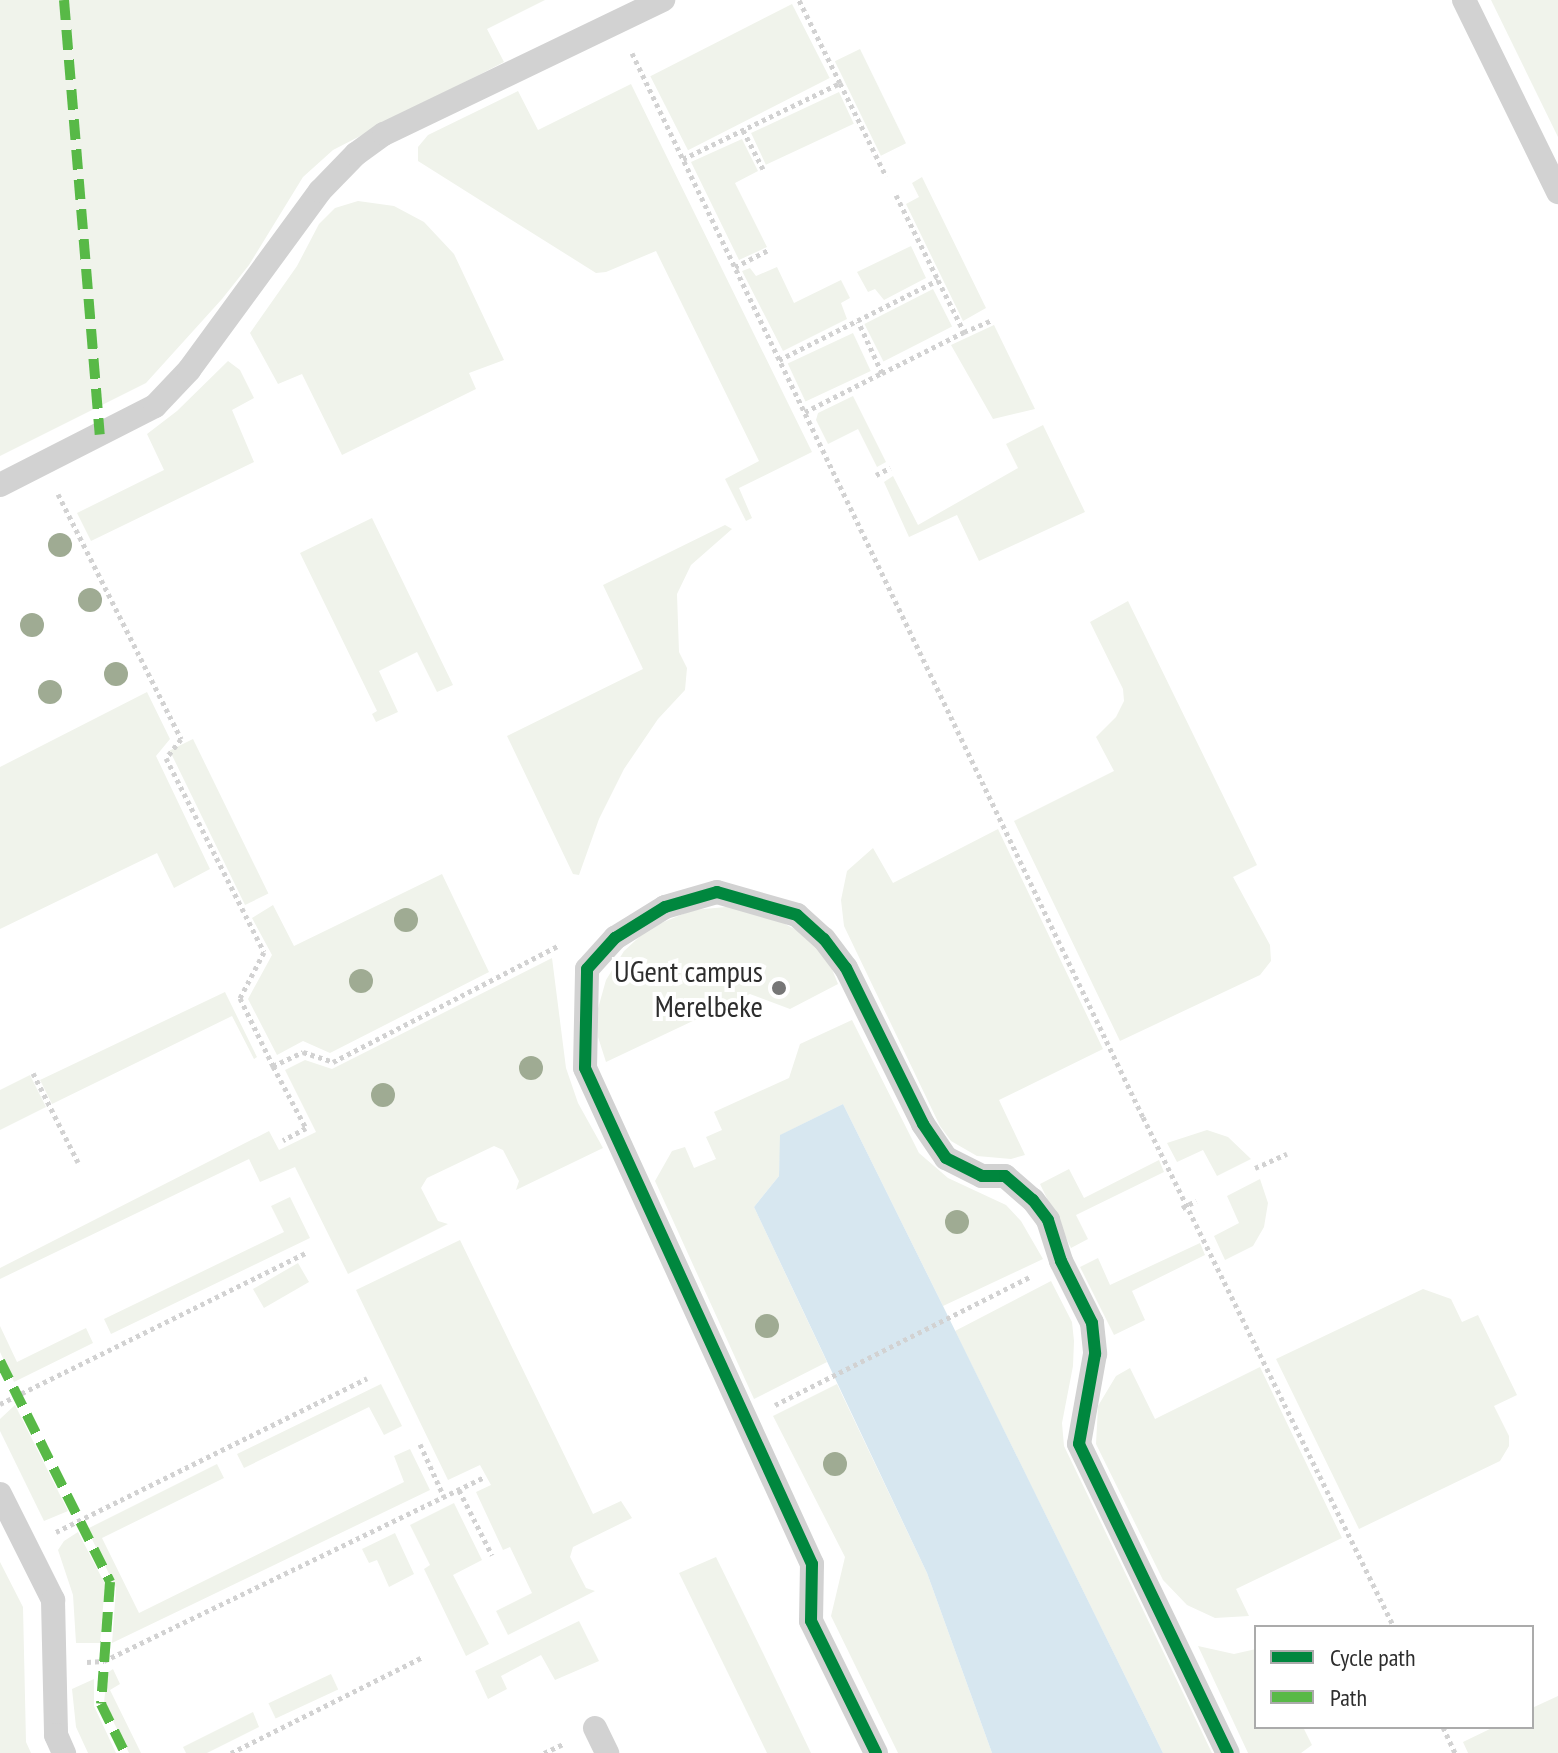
<!DOCTYPE html>
<style>
body{margin:0}
#map{position:relative;width:1558px;height:1753px;overflow:hidden;background:#fff;font-family:"PT Sans Narrow",sans-serif}
div>[style]{position:absolute}
.green>*{inset:0;background:#f0f3eb;transform-origin:0 0}
.water>*{inset:0;background:#d7e7f0}
.path>*{height:5px;margin-top:-2.5px;transform-origin:0;background:repeating-linear-gradient(90deg,#d2d2d2 0 4px,transparent 0 8px)}
.service>*{height:24px;margin:-12px;padding:0 12px;transform-origin:12px;border-radius:12px;background:#d2d2d2}
.quiet>*{height:10px;margin-top:-5px;transform-origin:0;background:repeating-linear-gradient(90deg,#58b947 0 20px,transparent 0 30px)}
.cycleway>*{height:12px;margin:-6px;padding:0 6px;transform-origin:6px;border-radius:6px;background:#00873e}
.trees>*{width:24px;height:24px;margin:-12px;border-radius:50%;background:#9fab93}
.dots>*{width:22px;height:22px;translate:-50% -50%;box-sizing:border-box;border:4px solid #fff;border-radius:50%}
span{translate:-50% -50%;white-space:nowrap;text-align:center;line-height:1.15;-webkit-text-stroke:8px #fff;paint-order:stroke}
.poi-label{font-size:30px;color:#2d2d2d}
.right{translate:-100% -50%;text-align:right}
.legend{position:absolute;left:1254px;top:1625px;width:280px;height:104px;box-sizing:border-box;background:#fff;border:2px solid #ababab;margin:0;padding:10px 14px;list-style:none;font-size:24px;color:#2d2d2d}
.legend li{display:flex;align-items:center;gap:16px;height:40px}
.legend b{width:40px;border:2px solid #ababab}
</style>
<div id="map">
<div class="green">
<div style="clip-path:polygon(0 0,545px 0,487px 29px,504px 62px,333px 150px,303px 177px,249px 265px,222px 299px,146px 383px,0 456px)"></div>
<div style="clip-path:polygon(1491px 0,1558px 0,1558px 137px)"></div>
<div style="left:792px;top:4px;width:83px;height:159px;rotate:63deg"></div>
<div style="left:860px;top:49px;width:105px;height:28px;rotate:64deg"></div>
<div style="clip-path:polygon(631px 84px,812px 452px,739px 488px,752px 518px,746px 521px,725px 479px,759px 461px,656px 251px,606px 272px,596px 273px,418px 161px,418px 147px,428px 135px,518px 91px,538px 130px)"></div>
<div style="left:839px;top:92px;width:35px;height:97px;rotate:65deg"></div>
<div style="clip-path:polygon(742px 139px,758px 171px,735px 183px,767px 247px,739px 260px,691px 162px)"></div>
<div style="clip-path:polygon(922px 177px,986px 308px,963px 321px,906px 204px,919px 197px,912px 183px)"></div>
<div style="clip-path:polygon(358px 201px,394px 206px,424px 222px,454px 254px,504px 360px,469px 373px,476px 389px,342px 455px,302px 374px,278px 384px,250px 333px,297px 266px,319px 224px,335px 208px)"></div>
<div style="clip-path:polygon(911px 246px,926px 278px,884px 300px,875px 289px,868px 292px,857px 272px)"></div>
<div style="clip-path:polygon(777px 267px,794px 303px,841px 280px,850px 298px,841px 303px,847px 319px,783px 351px,742px 271px,750px 268px,756px 276px)"></div>
<div style="left:933px;top:289px;width:42px;height:77px;rotate:63deg"></div>
<div style="clip-path:polygon(994px 325px,1035px 409px,993px 419px,951px 345px)"></div>
<div style="left:853px;top:333px;width:42px;height:72px;rotate:65deg"></div>
<div style="clip-path:polygon(228px 361px,240px 370px,254px 398px,232px 410px,254px 462px,91px 541px,77px 513px,164px 470px,147px 434px,177px 411px)"></div>
<div style="clip-path:polygon(853px 396px,886px 462px,877px 467px,858px 429px,828px 444px,816px 420px,818px 413px)"></div>
<div style="clip-path:polygon(1043px 425px,1085px 512px,979px 561px,957px 515px,909px 537px,884px 482px,893px 476px,918px 525px,1018px 468px,1006px 444px)"></div>
<div style="clip-path:polygon(372px 518px,453px 685px,437px 692px,417px 652px,379px 671px,398px 712px,376px 722px,372px 714px,377px 711px,300px 553px)"></div>
<div style="clip-path:polygon(725px 525px,732px 529px,691px 565px,677px 594px,679px 652px,687px 668px,685px 690px,658px 719px,624px 769px,599px 819px,579px 875px,573px 874px,507px 736px,643px 669px,603px 585px)"></div>
<div style="clip-path:polygon(1128px 601px,1257px 865px,1233px 877px,1270px 945px,1271px 961px,1260px 975px,1120px 1041px,1014px 821px,1114px 771px,1096px 737px,1116px 717px,1124px 701px,1123px 689px,1090px 622px)"></div>
<div style="clip-path:polygon(147px 692px,170px 739px,156px 756px,210px 869px,174px 888px,157px 853px,0 929px,0 767px)"></div>
<div style="left:193px;top:739px;width:172px;height:26px;rotate:64deg"></div>
<div style="clip-path:polygon(998px 829px,1103px 1049px,999px 1100px,1025px 1155px,1011px 1159px,977px 1156px,951px 1141px,940px 1126px,844px 926px,841px 900px,847px 871px,873px 848px,893px 883px)"></div>
<div style="clip-path:polygon(442px 874px,489px 972px,330px 1053px,303px 1041px,277px 1055px,248px 999px,272px 955px,252px 918px,273px 905px,294px 946px)"></div>
<div style="clip-path:polygon(737px 906px,770px 916px,802px 933px,827px 957px,838px 984px,790px 1009px,750px 994px,606px 1062px,598px 1037px,597px 1012px,606px 980px,624px 951px,649px 928px,693px 910px)"></div>
<div style="clip-path:polygon(552px 958px,566px 1068px,578px 1103px,603px 1148px,516px 1190px,519px 1181px,503px 1150px,494px 1146px,427px 1178px,421px 1188px,438px 1221px,448px 1224px,348px 1274px,295px 1167px,260px 1182px,249px 1159px,0 1279px,0 1268px,269px 1131px,279px 1150px,316px 1132px,285px 1070px,305px 1060px,332px 1069px)"></div>
<div style="clip-path:polygon(225px 992px,257px 1057px,254px 1059px,232px 1016px,52px 1104px,40px 1080px)"></div>
<div style="clip-path:polygon(852px 1020px,919px 1153px,948px 1178px,1006px 1205px,1021px 1221px,1043px 1259px,943px 1306px,843px 1104px,781px 1135px,779px 1176px,754px 1207px,827px 1362px,754px 1399px,655px 1181px,672px 1151px,685px 1147px,694px 1168px,716px 1159px,706px 1137px,722px 1130px,714px 1112px,789px 1078px,800px 1044px)"></div>
<div style="clip-path:polygon(30px 1075px,46px 1107px,0 1130px,0 1090px)"></div>
<div style="clip-path:polygon(1207px 1130px,1228px 1137px,1251px 1159px,1217px 1176px,1203px 1150px,1177px 1162px,1167px 1143px)"></div>
<div style="clip-path:polygon(1159px 1160px,1164px 1172px,1076px 1215px,1088px 1239px,1071px 1248px,1040px 1184px,1069px 1169px,1084px 1198px)"></div>
<div style="clip-path:polygon(1260px 1179px,1268px 1203px,1264px 1227px,1253px 1246px,1225px 1260px,1214px 1236px,1239px 1223px,1227px 1196px)"></div>
<div style="clip-path:polygon(290px 1197px,310px 1238px,111px 1334px,104px 1319px,284px 1232px,271px 1206px)"></div>
<div style="clip-path:polygon(460px 1240px,593px 1514px,621px 1501px,632px 1518px,573px 1547px,570px 1557px,586px 1588px,595px 1591px,508px 1635px,496px 1611px,532px 1593px,510px 1547px,503px 1550px,476px 1492px,491px 1485px,480px 1465px,448px 1480px,356px 1290px)"></div>
<div style="clip-path:polygon(1200px 1243px,1205px 1255px,1132px 1291px,1145px 1320px,1114px 1335px,1080px 1267px,1098px 1258px,1110px 1285px)"></div>
<div style="left:298px;top:1263px;width:22px;height:52px;rotate:60deg"></div>
<div style="clip-path:polygon(1051px 1281px,1072px 1322px,1074px 1341px,1073px 1366px,1062px 1423px,1064px 1446px,1212px 1753px,1163px 1753px,955px 1331px)"></div>
<div style="clip-path:polygon(1423px 1289px,1451px 1299px,1462px 1322px,1478px 1315px,1517px 1395px,1494px 1406px,1509px 1436px,1509px 1446px,1500px 1461px,1359px 1529px,1276px 1359px)"></div>
<div style="clip-path:polygon(0 1326px,17px 1362px,86px 1328px,93px 1343px,14px 1382px,0 1352px)"></div>
<div style="clip-path:polygon(1260px 1367px,1342px 1538px,1236px 1589px,1249px 1616px,1215px 1618px,1187px 1605px,1163px 1580px,1096px 1444px,1098px 1406px,1116px 1376px,1130px 1368px,1155px 1419px)"></div>
<div style="clip-path:polygon(381px 1384px,402px 1426px,384px 1435px,369px 1407px,244px 1468px,237px 1454px)"></div>
<div style="clip-path:polygon(837px 1384px,927px 1573px,992px 1753px,898px 1753px,831px 1616px,845px 1557px,773px 1416px)"></div>
<div style="clip-path:polygon(15px 1405px,68px 1511px,44px 1521px,0 1431px,0 1419px)"></div>
<div style="clip-path:polygon(410px 1449px,430px 1490px,112px 1643px,116px 1588px,87px 1529px,217px 1464px,224px 1478px,102px 1538px,139px 1613px,404px 1482px,394px 1456px)"></div>
<div style="clip-path:polygon(454px 1503px,482px 1560px,453px 1575px,489px 1644px,466px 1656px,424px 1569px,430px 1565px,410px 1525px)"></div>
<div style="clip-path:polygon(78px 1532px,105px 1584px,100px 1643px,76px 1643px,73px 1595px,58px 1550px,64px 1541px)"></div>
<div style="clip-path:polygon(395px 1533px,414px 1574px,389px 1587px,377px 1560px,369px 1563px,362px 1549px)"></div>
<div style="clip-path:polygon(716px 1557px,763px 1653px,811px 1753px,767px 1753px,679px 1573px)"></div>
<div style="clip-path:polygon(0 1562px,23px 1607px,26px 1742px,31px 1753px,0 1753px)"></div>
<div style="clip-path:polygon(579px 1621px,599px 1661px,555px 1680px,541px 1655px,501px 1676px,507px 1689px,488px 1699px,475px 1671px)"></div>
<div style="clip-path:polygon(1198px 1646px,1234px 1654px,1256px 1649px,1256px 1727px,1303px 1727px,1312px 1745px,1301px 1753px,1248px 1753px)"></div>
<div style="clip-path:polygon(113px 1669px,120px 1684px,110px 1690px,141px 1753px,129px 1753px,104px 1703px,107px 1673px)"></div>
<div style="left:331px;top:1674px;width:17px;height:69px;rotate:65deg"></div>
<div style="clip-path:polygon(94px 1679px,94px 1706px,116px 1753px,88px 1753px,76px 1727px,72px 1689px)"></div>
<div style="clip-path:polygon(1558px 1696px,1558px 1753px,1468px 1753px,1463px 1742px,1494px 1727px,1532px 1727px,1532px 1708px)"></div>
<div style="clip-path:polygon(253px 1712px,259px 1727px,207px 1753px,186px 1753px,183px 1747px)"></div>
</div>
<div class="water">
<div style="clip-path:polygon(843px 1104px,943px 1306px,1163px 1753px,992px 1753px,927px 1573px,754px 1207px,779px 1176px,780px 1135px)"></div>
</div>
<div class="path">
<div style="left:632px;top:53px;width:1180px;rotate:64.35deg"></div>
<div style="left:1143px;top:1117px;width:568px;rotate:63.8deg"></div>
<div style="left:840px;top:83px;width:104px;rotate:63.7deg"></div>
<div style="left:743px;top:130px;width:44px;rotate:62.9deg"></div>
<div style="left:683px;top:159px;width:174px;rotate:-25.8deg"></div>
<div style="left:840px;top:83px;width:93px;rotate:-116.3deg"></div>
<div style="left:896px;top:195px;width:95px;rotate:63.7deg"></div>
<div style="left:735px;top:267px;width:38px;rotate:-27deg"></div>
<div style="left:964px;top:332px;width:30px;rotate:-23deg"></div>
<div style="left:779px;top:360px;width:178px;rotate:-26.7deg"></div>
<div style="left:938px;top:280px;width:58px;rotate:63.4deg"></div>
<div style="left:964px;top:332px;width:92px;rotate:153.4deg"></div>
<div style="left:882px;top:373px;width:57px;rotate:-114.8deg"></div>
<div style="left:805px;top:412px;width:86px;rotate:-26.9deg"></div>
<div style="left:876px;top:475px;width:16px;rotate:-27deg"></div>
<div style="left:58px;top:494px;width:274px;rotate:63.3deg"></div>
<div style="left:181px;top:739px;width:24px;rotate:128deg"></div>
<div style="left:166px;top:758px;width:217px;rotate:63.2deg"></div>
<div style="left:264px;top:952px;width:52px;rotate:117.6deg"></div>
<div style="left:240px;top:998px;width:76px;rotate:64.1deg"></div>
<div style="left:273px;top:1066px;width:33px;rotate:-25deg"></div>
<div style="left:303px;top:1052px;width:32px;rotate:18deg"></div>
<div style="left:333px;top:1062px;width:255px;rotate:-27.3deg"></div>
<div style="left:273px;top:1066px;width:70px;rotate:62deg"></div>
<div style="left:306px;top:1128px;width:26px;rotate:152deg"></div>
<div style="left:33px;top:1073px;width:100px;rotate:63.2deg"></div>
<div style="left:1255px;top:1168px;width:35px;rotate:-24deg"></div>
<div style="left:1182px;top:1208px;width:16px;rotate:-27deg"></div>
<div style="left:0;top:1404px;width:343px;rotate:-26.3deg"></div>
<div style="left:775px;top:1405px;width:285px;rotate:-26.7deg"></div>
<div style="left:420px;top:1444px;width:58px;rotate:65.6deg"></div>
<div style="left:459px;top:1490px;width:73px;rotate:63.1deg"></div>
<div style="left:56px;top:1532px;width:347px;rotate:-26.3deg"></div>
<div style="left:87px;top:1662px;width:17px;rotate:-3deg"></div>
<div style="left:104px;top:1661px;width:422px;rotate:-25.8deg"></div>
<div style="left:1443px;top:1727px;width:29px;rotate:65deg"></div>
<div style="left:231px;top:1753px;width:215px;rotate:-26.6deg"></div>
<div style="left:544px;top:1753px;width:23px;rotate:-25deg"></div>
</div>
<div class="service">
<div style="left:1464px;top:0;width:214px;rotate:63.9deg"></div>
<div style="left:0;top:485px;width:174px;rotate:-27deg"></div>
<div style="left:155px;top:406px;width:50px;rotate:-46.6deg"></div>
<div style="left:189px;top:370px;width:222px;rotate:-53.8deg"></div>
<div style="left:320px;top:191px;width:52px;rotate:-45.8deg"></div>
<div style="left:356px;top:154px;width:34px;rotate:-36deg"></div>
<div style="left:384px;top:134px;width:310px;rotate:-25.7deg"></div>
<div style="left:0;top:1494px;width:119px;rotate:63.4deg"></div>
<div style="left:53px;top:1600px;width:135px;rotate:88.7deg"></div>
<div style="left:56px;top:1735px;width:20px;rotate:66deg"></div>
<div style="left:595px;top:1728px;width:28px;rotate:64deg"></div>
<div style="left:876px;top:1753px;width:147px;rotate:-116.2deg"></div>
<div style="left:811px;top:1621px;width:57px;rotate:-89deg"></div>
<div style="left:812px;top:1564px;width:545px;rotate:-114.59deg"></div>
<div style="left:585px;top:1068px;width:99px;rotate:-88.8deg"></div>
<div style="left:587px;top:969px;width:42px;rotate:-47.9deg"></div>
<div style="left:615px;top:938px;width:59px;rotate:-31.8deg"></div>
<div style="left:665px;top:907px;width:54px;rotate:-16.1deg"></div>
<div style="left:717px;top:892px;width:83px;rotate:16deg"></div>
<div style="left:797px;top:915px;width:36px;rotate:42deg"></div>
<div style="left:824px;top:939px;width:36px;rotate:53deg"></div>
<div style="left:846px;top:968px;width:174px;rotate:63.7deg"></div>
<div style="left:923px;top:1124px;width:41px;rotate:55.9deg"></div>
<div style="left:946px;top:1158px;width:40px;rotate:26.6deg"></div>
<div style="left:982px;top:1176px;width:23px"></div>
<div style="left:1005px;top:1176px;width:37px;rotate:41deg"></div>
<div style="left:1033px;top:1200px;width:25px;rotate:53deg"></div>
<div style="left:1048px;top:1220px;width:43px;rotate:72.4deg"></div>
<div style="left:1061px;top:1261px;width:69px;rotate:63.4deg"></div>
<div style="left:1092px;top:1323px;width:31px;rotate:84deg"></div>
<div style="left:1095px;top:1354px;width:91px;rotate:100.1deg"></div>
<div style="left:1079px;top:1444px;width:343px;rotate:64.3deg"></div>
</div>
<div class="quiet">
<div style="left:64px;top:0;width:436px;rotate:85.3deg"></div>
<div style="left:0;top:1361px;width:247px;rotate:63.5deg"></div>
<div style="left:110px;top:1582px;width:122px;rotate:94.2deg"></div>
<div style="left:101px;top:1704px;width:55px;rotate:63.9deg"></div>
</div>
<div class="cycleway">
<div style="left:876px;top:1753px;width:147px;rotate:-116.2deg"></div>
<div style="left:811px;top:1621px;width:57px;rotate:-89deg"></div>
<div style="left:812px;top:1564px;width:545px;rotate:-114.59deg"></div>
<div style="left:585px;top:1068px;width:99px;rotate:-88.8deg"></div>
<div style="left:587px;top:969px;width:42px;rotate:-47.9deg"></div>
<div style="left:615px;top:938px;width:59px;rotate:-31.8deg"></div>
<div style="left:665px;top:907px;width:54px;rotate:-16.1deg"></div>
<div style="left:717px;top:892px;width:83px;rotate:16deg"></div>
<div style="left:797px;top:915px;width:36px;rotate:42deg"></div>
<div style="left:824px;top:939px;width:36px;rotate:53deg"></div>
<div style="left:846px;top:968px;width:174px;rotate:63.7deg"></div>
<div style="left:923px;top:1124px;width:41px;rotate:55.9deg"></div>
<div style="left:946px;top:1158px;width:40px;rotate:26.6deg"></div>
<div style="left:982px;top:1176px;width:23px"></div>
<div style="left:1005px;top:1176px;width:37px;rotate:41deg"></div>
<div style="left:1033px;top:1200px;width:25px;rotate:53deg"></div>
<div style="left:1048px;top:1220px;width:43px;rotate:72.4deg"></div>
<div style="left:1061px;top:1261px;width:69px;rotate:63.4deg"></div>
<div style="left:1092px;top:1323px;width:31px;rotate:84deg"></div>
<div style="left:1095px;top:1354px;width:91px;rotate:100.1deg"></div>
<div style="left:1079px;top:1444px;width:343px;rotate:64.3deg"></div>
</div>
<div class="trees">
<div style="left:60px;top:545px"></div>
<div style="left:90px;top:600px"></div>
<div style="left:32px;top:625px"></div>
<div style="left:116px;top:674px"></div>
<div style="left:50px;top:692px"></div>
<div style="left:406px;top:920px"></div>
<div style="left:361px;top:981px"></div>
<div style="left:531px;top:1068px"></div>
<div style="left:383px;top:1095px"></div>
<div style="left:957px;top:1222px"></div>
<div style="left:767px;top:1326px"></div>
<div style="left:835px;top:1464px"></div>
</div>
<div class="dots">
<div style="left:779px;top:988px;background:#767676"></div>
</div>
<div class="poi-label">
<span class="right" style="left:763px;top:988px">UGent campus<br>Merelbeke</span>
</div>
<ul class="legend">
<li><b style="height:10px;background:#00873e"></b>Cycle path</li>
<li><b style="height:10px;background:#58b947"></b>Path</li>
</ul>
</div>
